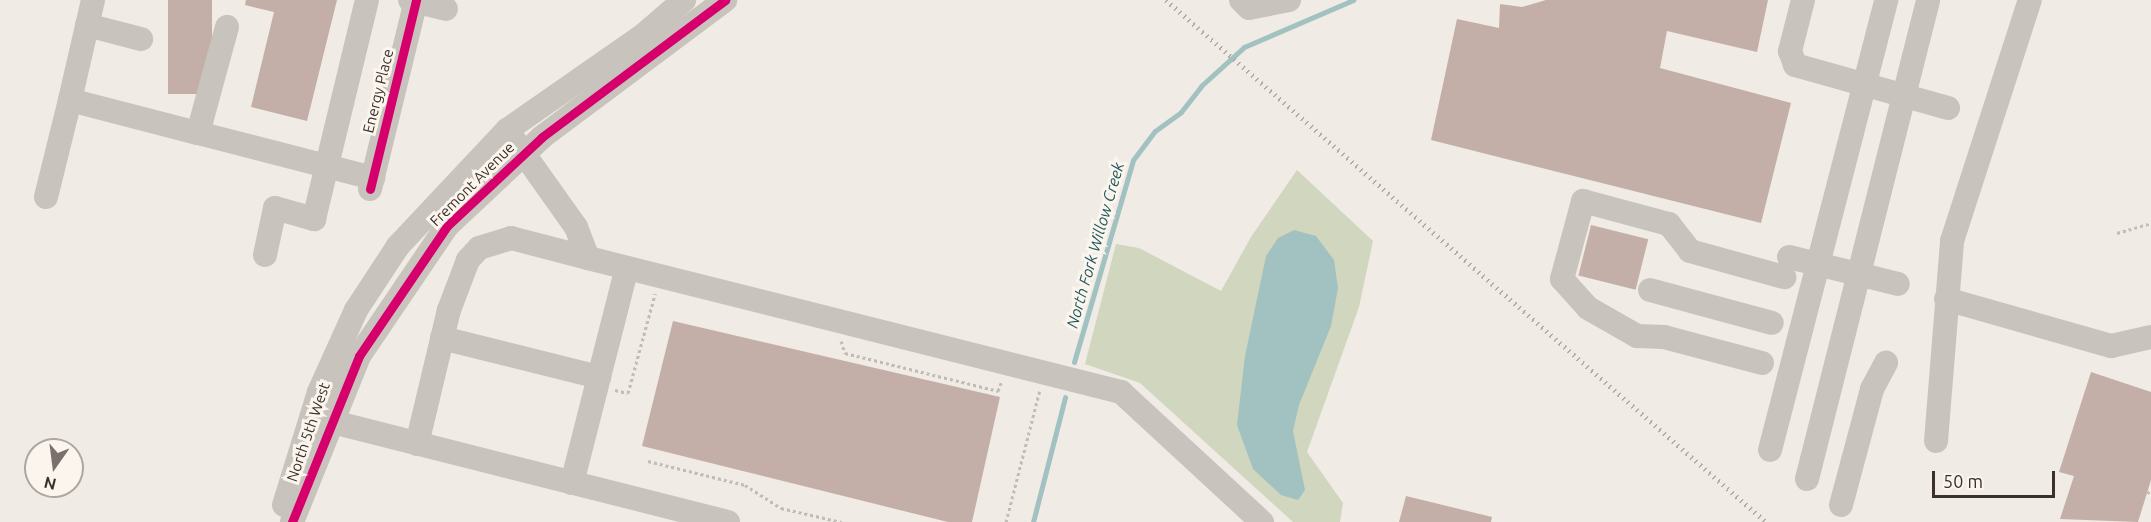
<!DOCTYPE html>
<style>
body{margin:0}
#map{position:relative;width:2151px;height:522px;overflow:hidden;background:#f0ebe5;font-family:Ubuntu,sans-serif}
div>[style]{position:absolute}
.green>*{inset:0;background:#d1d6bf}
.water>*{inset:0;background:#a1c2c1}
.stream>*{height:5px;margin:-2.5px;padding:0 2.5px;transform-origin:2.5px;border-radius:2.5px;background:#a1c2c1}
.building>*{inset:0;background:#c3afa7;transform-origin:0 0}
.path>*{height:3px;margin-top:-1.5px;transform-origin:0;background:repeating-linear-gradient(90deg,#c2bbb6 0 3px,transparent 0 6px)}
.minor>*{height:24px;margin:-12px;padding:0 12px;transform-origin:12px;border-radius:12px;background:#c9c3be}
.rail>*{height:4.5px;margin-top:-2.25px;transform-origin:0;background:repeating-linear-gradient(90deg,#b1aca8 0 1.5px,transparent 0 6px)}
.cycleway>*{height:9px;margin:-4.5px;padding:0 4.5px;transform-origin:4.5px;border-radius:4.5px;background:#d6006c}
span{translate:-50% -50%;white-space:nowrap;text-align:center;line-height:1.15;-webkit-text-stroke:6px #fbf5ee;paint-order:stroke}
.street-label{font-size:15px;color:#3b302b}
.water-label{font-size:16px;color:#1f5a5e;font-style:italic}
.north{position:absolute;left:24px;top:438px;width:60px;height:60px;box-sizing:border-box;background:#fbf5ee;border:2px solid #aea6a0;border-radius:50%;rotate:194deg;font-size:16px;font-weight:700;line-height:24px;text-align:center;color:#3b302b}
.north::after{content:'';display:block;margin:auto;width:21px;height:27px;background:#7a716c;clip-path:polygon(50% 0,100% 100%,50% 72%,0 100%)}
.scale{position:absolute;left:1932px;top:471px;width:123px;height:27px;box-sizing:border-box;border:3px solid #3b302b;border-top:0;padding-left:8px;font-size:18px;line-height:21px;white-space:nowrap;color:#3b302b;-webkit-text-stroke:4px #fbf5ee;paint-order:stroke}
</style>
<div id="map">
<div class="green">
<div style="clip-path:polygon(1297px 170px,1373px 241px,1359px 307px,1307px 452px,1343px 503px,1340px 522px,1293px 522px,1140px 383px,1085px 364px,1116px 244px,1139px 248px,1221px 291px,1251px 237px)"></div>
</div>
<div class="water">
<div style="clip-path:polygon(1294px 230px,1316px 236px,1334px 260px,1338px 288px,1331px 326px,1299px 405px,1293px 431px,1305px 490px,1298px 500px,1281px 495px,1253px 469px,1237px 425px,1245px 356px,1266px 256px,1278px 238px)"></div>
</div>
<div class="stream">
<div style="left:1074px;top:362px;width:210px;rotate:-73.7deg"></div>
<div style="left:1133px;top:160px;width:36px;rotate:-53deg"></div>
<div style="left:1155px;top:131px;width:32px;rotate:-36deg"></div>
<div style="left:1181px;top:112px;width:33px;rotate:-52deg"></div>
<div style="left:1201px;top:86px;width:58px;rotate:-42.2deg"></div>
<div style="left:1244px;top:47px;width:119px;rotate:-23.3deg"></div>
<div style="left:1033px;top:522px;width:129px;rotate:-75.6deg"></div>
</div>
<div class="building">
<div style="left:168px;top:0;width:44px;height:94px"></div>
<div style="clip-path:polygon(246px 0,337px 0,307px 121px,251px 107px,274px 12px,245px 5px)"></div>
<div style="clip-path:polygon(1546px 0,1768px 0,1757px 52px,1667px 31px,1660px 68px,1791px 103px,1761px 223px,1431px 140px,1457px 19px,1499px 28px,1500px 4px,1522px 7px)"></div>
<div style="left:1591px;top:225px;width:59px;height:52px;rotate:14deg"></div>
<div style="clip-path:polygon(673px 321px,1000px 397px,972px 522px,948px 522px,642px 446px)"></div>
<div style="clip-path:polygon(2091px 372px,2151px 392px,2151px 480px,2138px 522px,2060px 519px,2074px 476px,2059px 472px)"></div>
<div style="clip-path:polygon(1406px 496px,1492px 517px,1491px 522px,1399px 522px)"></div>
</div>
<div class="path">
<div style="left:2117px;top:233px;width:35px;rotate:-16deg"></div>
<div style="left:841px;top:341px;width:13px;rotate:72deg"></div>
<div style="left:845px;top:353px;width:158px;rotate:13.9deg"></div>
<div style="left:998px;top:391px;width:9px;rotate:-69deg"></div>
<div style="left:615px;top:390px;width:13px;rotate:13deg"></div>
<div style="left:628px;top:393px;width:103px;rotate:-74.7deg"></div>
<div style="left:648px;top:461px;width:100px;rotate:13.9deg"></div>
<div style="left:745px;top:485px;width:43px;rotate:32.6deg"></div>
<div style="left:781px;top:508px;width:62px;rotate:13.1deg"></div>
<div style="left:2147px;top:493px;width:4px;rotate:-27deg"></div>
<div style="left:1006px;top:522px;width:136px;rotate:-75.6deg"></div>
</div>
<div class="minor">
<div style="left:93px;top:0;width:103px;rotate:103deg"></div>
<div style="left:70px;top:100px;width:132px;rotate:14.5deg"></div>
<div style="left:198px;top:133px;width:110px;rotate:-74.7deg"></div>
<div style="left:410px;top:0;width:37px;rotate:14deg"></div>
<div style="left:1241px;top:0;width:11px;rotate:45deg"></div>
<div style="left:1249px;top:8px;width:41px;rotate:-11.3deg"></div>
<div style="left:1803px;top:0;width:53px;rotate:104.3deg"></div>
<div style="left:1790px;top:51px;width:15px;rotate:70deg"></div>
<div style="left:1795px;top:65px;width:159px;rotate:15.7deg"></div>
<div style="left:87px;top:25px;width:56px;rotate:14.5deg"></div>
<div style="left:507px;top:130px;width:119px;rotate:54.6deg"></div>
<div style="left:576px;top:227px;width:33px;rotate:69deg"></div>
<div style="left:588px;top:258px;width:550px;rotate:14.11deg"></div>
<div style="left:1121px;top:392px;width:192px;rotate:42.7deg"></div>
<div style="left:198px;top:133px;width:181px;rotate:14.4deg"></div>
<div style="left:370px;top:189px;width:195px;rotate:-76.3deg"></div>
<div style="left:46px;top:197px;width:100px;rotate:-76.1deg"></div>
<div style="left:265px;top:255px;width:48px;rotate:-78deg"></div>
<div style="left:275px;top:208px;width:41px;rotate:15.8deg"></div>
<div style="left:314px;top:219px;width:225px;rotate:-76.4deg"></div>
<div style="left:1789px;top:257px;width:112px;rotate:13.9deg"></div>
<div style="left:1650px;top:290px;width:126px;rotate:15.1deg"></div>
<div style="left:1946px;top:299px;width:172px;rotate:15.9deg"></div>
<div style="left:2111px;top:346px;width:41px;rotate:-12.7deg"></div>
<div style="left:442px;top:338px;width:162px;rotate:14deg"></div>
<div style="left:1762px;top:363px;width:101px;rotate:-165.1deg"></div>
<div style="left:1664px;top:337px;width:27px;rotate:-178deg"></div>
<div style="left:1637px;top:336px;width:56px;rotate:-150.3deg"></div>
<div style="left:1588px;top:308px;width:39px;rotate:-132deg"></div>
<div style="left:1562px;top:279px;width:81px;rotate:-74.9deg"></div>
<div style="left:1583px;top:201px;width:89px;rotate:15deg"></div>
<div style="left:1669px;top:224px;width:34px;rotate:52deg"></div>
<div style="left:1690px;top:251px;width:98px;rotate:15.5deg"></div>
<div style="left:317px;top:418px;width:424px;rotate:14.2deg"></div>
<div style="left:1936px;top:441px;width:201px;rotate:-85.4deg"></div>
<div style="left:1952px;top:241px;width:253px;rotate:-72.1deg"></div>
<div style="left:417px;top:444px;width:138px;rotate:-76.6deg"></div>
<div style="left:449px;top:310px;width:53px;rotate:-69.2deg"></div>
<div style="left:468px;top:260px;width:16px;rotate:-47deg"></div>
<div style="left:479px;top:248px;width:34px;rotate:-17deg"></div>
<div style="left:511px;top:238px;width:80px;rotate:14.6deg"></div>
<div style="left:1770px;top:450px;width:465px;rotate:-75.5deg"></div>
<div style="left:1807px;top:479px;width:494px;rotate:-75.8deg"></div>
<div style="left:572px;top:483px;width:222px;rotate:-75.7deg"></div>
<div style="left:284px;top:505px;width:118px;rotate:-72.8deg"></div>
<div style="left:319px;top:392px;width:90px;rotate:-65.7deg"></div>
<div style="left:356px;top:310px;width:77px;rotate:-56.7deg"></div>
<div style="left:398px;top:246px;width:159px;rotate:-46.8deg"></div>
<div style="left:507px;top:130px;width:163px;rotate:-34.8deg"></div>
<div style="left:641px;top:37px;width:57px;rotate:-40.7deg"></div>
<div style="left:1841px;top:505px;width:120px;rotate:-75deg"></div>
<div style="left:1872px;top:389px;width:30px;rotate:-62deg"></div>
<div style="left:292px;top:522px;width:179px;rotate:-68deg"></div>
<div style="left:359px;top:356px;width:157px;rotate:-55.9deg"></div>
<div style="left:447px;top:226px;width:130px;rotate:-43.1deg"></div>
<div style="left:542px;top:137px;width:229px;rotate:-36.8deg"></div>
</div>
<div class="rail">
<div style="left:1166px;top:0;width:795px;rotate:41.02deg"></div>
</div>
<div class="cycleway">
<div style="left:370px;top:189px;width:195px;rotate:-76.3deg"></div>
<div style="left:292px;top:522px;width:179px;rotate:-68deg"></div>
<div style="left:359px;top:356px;width:157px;rotate:-55.9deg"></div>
<div style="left:447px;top:226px;width:130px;rotate:-43.1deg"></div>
<div style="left:542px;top:137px;width:229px;rotate:-36.8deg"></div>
</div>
<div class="street-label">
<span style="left:378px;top:91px;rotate:-76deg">Energy Place</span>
<span style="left:472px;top:184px;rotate:-45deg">Fremont Avenue</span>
<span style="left:308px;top:432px;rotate:-71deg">North 5th West</span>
</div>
<div class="water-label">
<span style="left:1095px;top:245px;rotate:-74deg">North Fork Willow Creek</span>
</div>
<div class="north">N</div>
<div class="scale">50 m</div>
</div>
